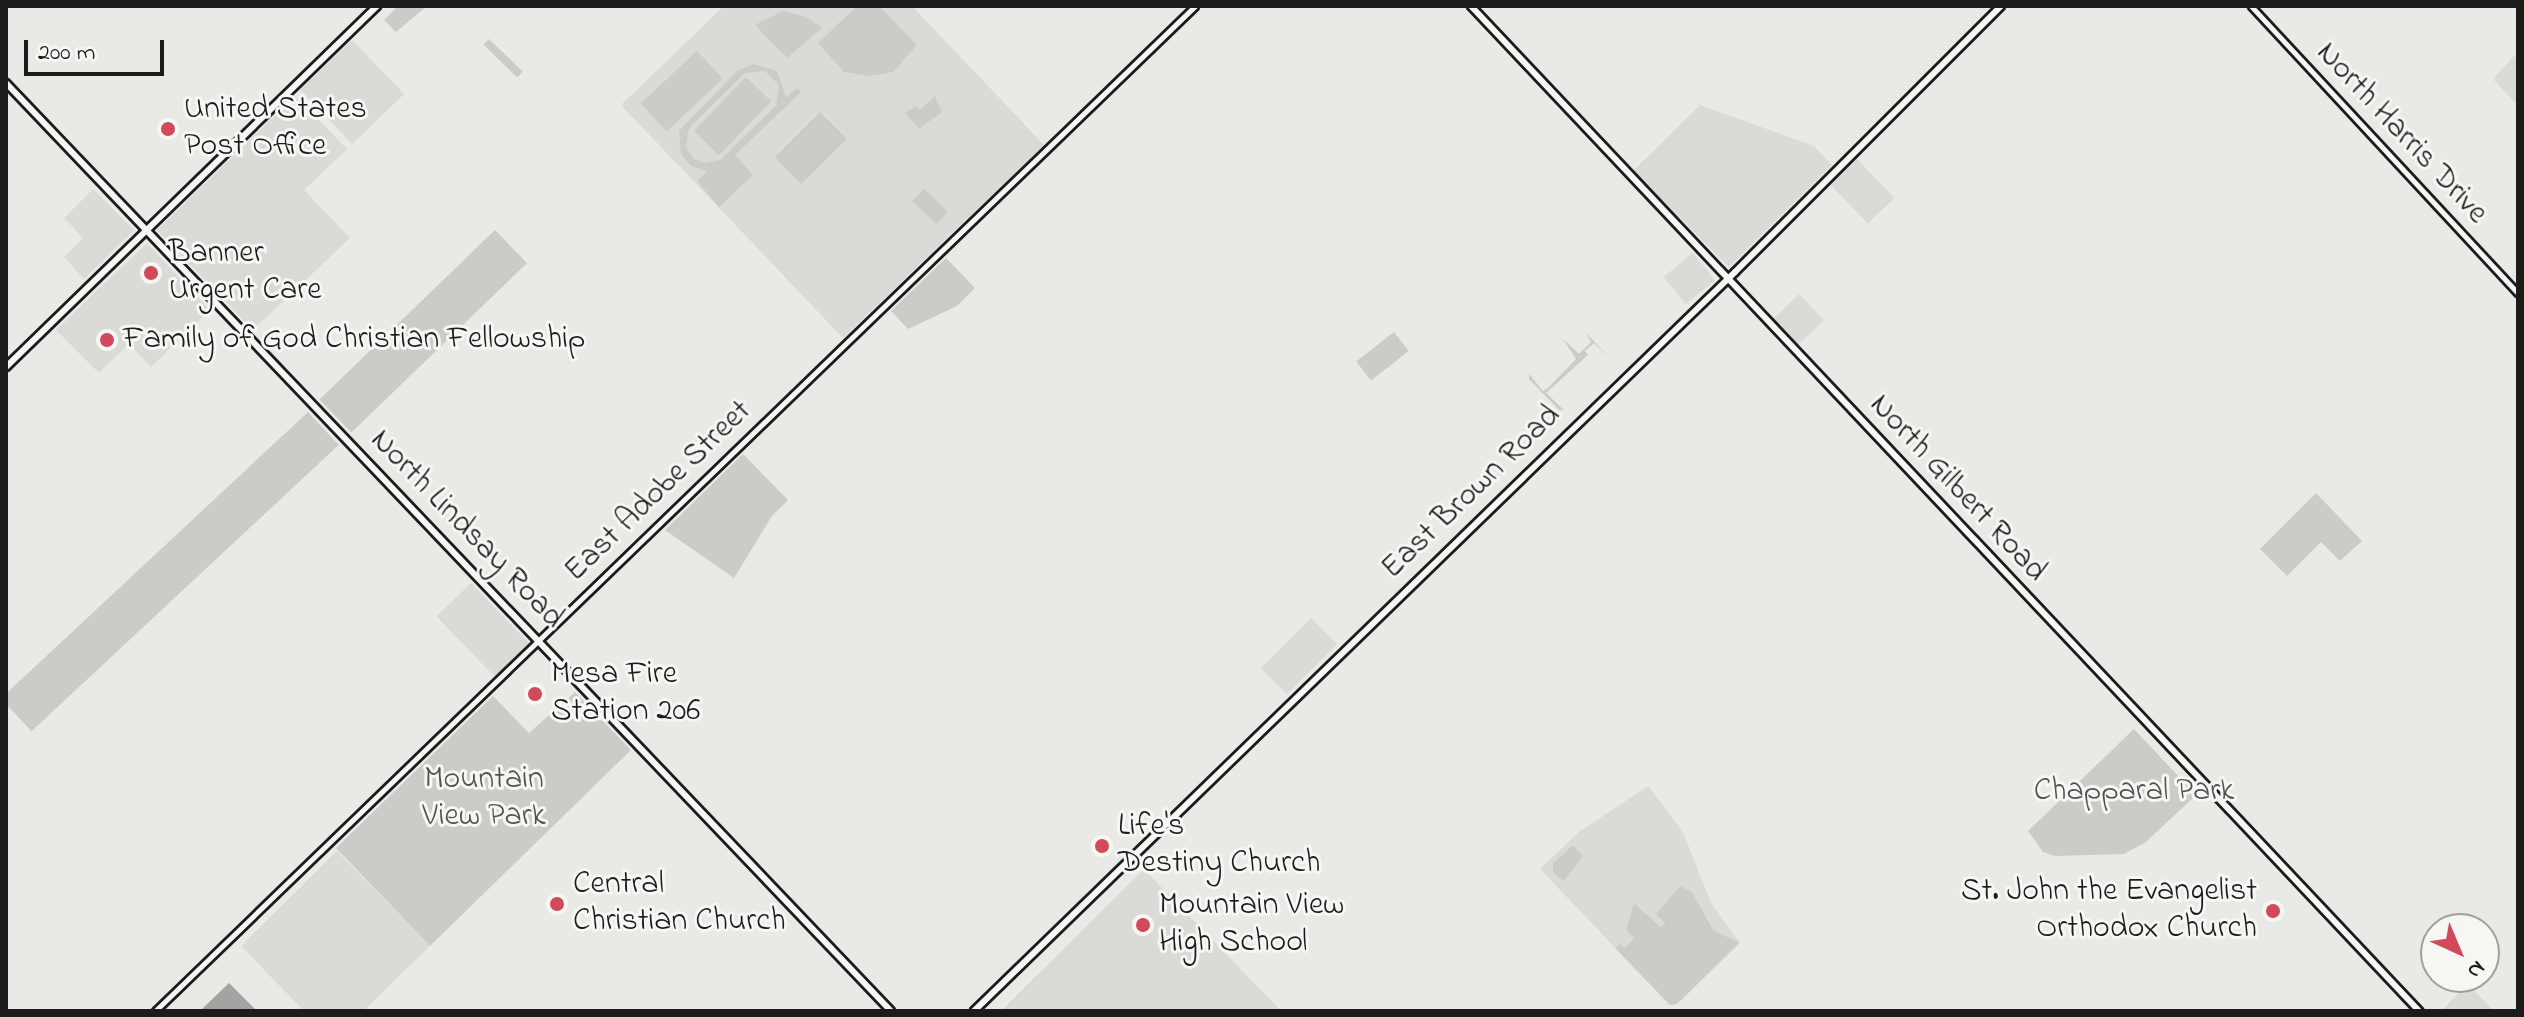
<!DOCTYPE html>
<style>
body{margin:0}
#map{position:relative;width:2524px;height:1017px;overflow:hidden;background:#e9e9e5;font-family:"Indie Flower",sans-serif}
div>[style]{position:absolute}
.built>*{inset:0;background:#dadad6;transform-origin:0 0}
.green>*{inset:0;background:#cbcbc7;transform-origin:0 0}
.water>*{inset:0;background:#a3a3a1}
.roads{filter:drop-shadow(2px 0 #1c1c1c) drop-shadow(-2px 0 #1c1c1c) drop-shadow(0 2px #1c1c1c) drop-shadow(0 -2px #1c1c1c)}
.tertiary>*{height:5px;margin:-2.5px;padding:0 2.5px;transform-origin:2.5px;border-radius:2.5px;background:#f6f6f2}
.secondary>*{height:6px;margin:-3px;padding:0 3px;transform-origin:3px;border-radius:3px;background:#f6f6f2}
.primary>*{height:6px;margin:-3px;padding:0 3px;transform-origin:3px;border-radius:3px;background:#f6f6f2}
.dots>*{width:22px;height:22px;translate:-50% -50%;box-sizing:border-box;border:4px solid #f6f6f2;border-radius:50%}
span{translate:-50% -50%;white-space:nowrap;text-align:center;line-height:1.15;-webkit-text-stroke:6px #f6f6f2;paint-order:stroke}
.poi-label{font-size:32px;color:#1c1c1c}
.left{translate:0 -50%;text-align:left}
.right{translate:-100% -50%;text-align:right}
.street-label{font-size:32px;color:#1c1c1c}
.park-label{font-size:32px;color:#51514f}
.frame{position:absolute;inset:0;border:8px solid #1c1c1c;pointer-events:none}
.north{position:absolute;left:2420px;top:913px;width:80px;height:80px;box-sizing:border-box;background:#f6f6f2;border:2px solid #9f9f9c;border-radius:50%;rotate:136deg;font-size:22px;font-weight:700;line-height:32px;text-align:center;color:#1c1c1c}
.north::after{content:'';display:block;margin:auto;width:28px;height:36px;background:#d1495b;clip-path:polygon(50% 0,100% 100%,50% 72%,0 100%)}
.scale{position:absolute;left:24px;top:40px;width:140px;height:36px;box-sizing:border-box;border:4px solid #1c1c1c;border-top:0;padding-left:10px;font-size:24px;line-height:28px;white-space:nowrap;color:#1c1c1c;-webkit-text-stroke:6px #f6f6f2;paint-order:stroke}
</style>
<div id="map">
<div class="built">
<div style="clip-path:polygon(724px 6px,912px 6px,1044px 145px,843px 338px,621px 105px)"></div>
<div style="left:352px;top:40px;width:75px;height:72px;rotate:46deg"></div>
<div style="clip-path:polygon(2518px 52px,2518px 106px,2493px 79px)"></div>
<div style="clip-path:polygon(295px 96px,347px 149px,304px 190px,350px 238px,253px 330px,157px 230px)"></div>
<div style="clip-path:polygon(1700px 105px,1814px 146px,1832px 165px,1729px 267px,1633px 171px)"></div>
<div style="left:1857px;top:159px;width:54px;height:37px;rotate:46deg"></div>
<div style="clip-path:polygon(93px 189px,134px 230px,84px 279px,64px 257px,83px 238px,64px 218px)"></div>
<div style="clip-path:polygon(147px 243px,210px 310px,151px 367px,129px 344px,99px 373px,56px 330px)"></div>
<div style="left:1693px;top:253px;width:35px;height:38px;rotate:51deg"></div>
<div style="left:1799px;top:294px;width:36px;height:36px;rotate:46deg"></div>
<div style="left:471px;top:583px;width:84px;height:48px;rotate:46deg"></div>
<div style="left:1311px;top:618px;width:37px;height:71px;rotate:45deg"></div>
<div style="clip-path:polygon(1648px 786px,1683px 832px,1711px 903px,1740px 943px,1677px 1004px,1670px 1005px,1540px 869px,1579px 832px)"></div>
<div style="clip-path:polygon(337px 851px,430px 946px,363px 1011px,304px 1011px,241px 946px)"></div>
<div style="clip-path:polygon(1144px 869px,1281px 1011px,1001px 1011px)"></div>
<div style="clip-path:polygon(2468px 984px,2494px 1011px,2441px 1011px)"></div>
</div>
<div class="green">
<div style="clip-path:polygon(398px 6px,427px 6px,396px 32px,384px 20px)"></div>
<div style="clip-path:polygon(857px 6px,879px 6px,917px 45px,893px 72px,869px 76px,844px 72px,818px 43px)"></div>
<div style="clip-path:polygon(783px 11px,807px 17px,822px 28px,787px 58px,755px 25px)"></div>
<div style="left:489px;top:39px;width:47px;height:8px;rotate:44deg"></div>
<div style="left:697px;top:51px;width:38px;height:77px;rotate:47deg"></div>
<div style="clip-path:polygon(evenodd,753px 64px,777px 71px,786px 97px,797px 88px,801px 92px,735px 155px,753px 175px,719px 207px,697px 181px,707px 171px,691px 166px,681px 154px,679px 131px,737px 71px,753px 64px,765px 71px,779px 85px,776px 106px,720px 160px,704px 163px,693px 158px,686px 147px,689px 128px,745px 73px,765px 71px)"></div>
<div style="left:746px;top:77px;width:35px;height:75px;rotate:44deg"></div>
<div style="clip-path:polygon(935px 96px,942px 112px,919px 129px,905px 113px,916px 106px,920px 110px)"></div>
<div style="left:820px;top:112px;width:38px;height:64px;rotate:45deg"></div>
<div style="left:924px;top:189px;width:33px;height:17px;rotate:43deg"></div>
<div style="left:495px;top:230px;width:46px;height:244px;rotate:46deg"></div>
<div style="clip-path:polygon(946px 258px,975px 288px,957px 306px,908px 329px,891px 311px)"></div>
<div style="left:1394px;top:332px;width:24px;height:48px;rotate:52deg"></div>
<div style="clip-path:polygon(1585px 332px,1611px 359px,1594px 343px,1585px 351px,1588px 355px,1546px 393px,1564px 410px,1559px 410px,1529px 379px,1529px 374px,1543px 391px,1549px 387px,1576px 359px,1563px 339px,1579px 354px,1591px 342px)"></div>
<div style="left:308px;top:412px;width:45px;height:420px;rotate:47deg"></div>
<div style="clip-path:polygon(743px 454px,788px 500px,772px 516px,734px 578px,665px 530px)"></div>
<div style="clip-path:polygon(2316px 493px,2362px 541px,2340px 561px,2321px 542px,2287px 576px,2260px 549px)"></div>
<div style="clip-path:polygon(575px 692px,631px 750px,430px 946px,336px 848px,493px 696px,529px 733px)"></div>
<div style="clip-path:polygon(2134px 729px,2196px 795px,2146px 842px,2124px 854px,2055px 856px,2043px 852px,2028px 831px)"></div>
<div style="clip-path:polygon(1573px 845px,1583px 856px,1564px 881px,1553px 872px,1553px 863px)"></div>
<div style="clip-path:polygon(1680px 886px,1692px 892px,1713px 930px,1739px 943px,1677px 1004px,1670px 1005px,1615px 948px,1620px 944px,1625px 948px,1634px 938px,1626px 930px,1634px 903px,1661px 928px,1665px 923px,1656px 914px)"></div>
</div>
<div class="water">
<div style="clip-path:polygon(229px 983px,257px 1011px,200px 1011px)"></div>
</div>
<div class="roads">
<div class="tertiary">
<div style="left:2251px;top:6px;width:392px;rotate:47.1deg"></div>
<div style="left:155px;top:1011px;width:1446px;rotate:-44.02deg"></div>
</div>
<div class="secondary">
<div style="left:6px;top:83px;width:1282px;rotate:46.36deg"></div>
<div style="left:6px;top:367px;width:518px;rotate:-44.22deg"></div>
<div style="left:974px;top:1011px;width:1061px;rotate:-44.16deg"></div>
<div style="left:1735px;top:272px;width:376px;rotate:-45deg"></div>
</div>
<div class="primary">
<div style="left:1471px;top:6px;width:1382px;rotate:46.67deg"></div>
</div>
</div>
<div class="dots">
<div style="left:168px;top:129px;background:#d1495b"></div>
<div style="left:151px;top:273px;background:#d1495b"></div>
<div style="left:107px;top:340px;background:#d1495b"></div>
<div style="left:535px;top:694px;background:#d1495b"></div>
<div style="left:1102px;top:846px;background:#d1495b"></div>
<div style="left:557px;top:904px;background:#d1495b"></div>
<div style="left:2273px;top:911px;background:#d1495b"></div>
<div style="left:1143px;top:925px;background:#d1495b"></div>
</div>
<div class="poi-label">
<span class="left" style="left:184px;top:129px">United States<br>Post Office</span>
<span class="left" style="left:169px;top:273px">Banner<br>Urgent Care</span>
<span class="left" style="left:123px;top:340px">Family of God Christian Fellowship</span>
<span class="left" style="left:551px;top:694px">Mesa Fire<br>Station 206</span>
<span class="left" style="left:1118px;top:846px">Life's<br>Destiny Church</span>
<span class="left" style="left:573px;top:904px">Central<br>Christian Church</span>
<span class="right" style="left:2257px;top:911px">St. John the Evangelist<br>Orthodox Church</span>
<span class="left" style="left:1159px;top:925px">Mountain View<br>High School</span>
</div>
<div class="street-label">
<span style="left:2401px;top:134px;rotate:47deg">North Harris Drive</span>
<span style="left:1957px;top:489px;rotate:47deg">North Gilbert Road</span>
<span style="left:659px;top:492px;rotate:-44deg">East Adobe Street</span>
<span style="left:1472px;top:493px;rotate:-44deg">East Brown Road</span>
<span style="left:466px;top:530px;rotate:46deg">North Lindsay Road</span>
</div>
<div class="park-label">
<span style="left:484px;top:799px">Mountain<br>View Park</span>
<span style="left:2134px;top:792px">Chapparal Park</span>
</div>
<div class="frame"></div>
<div class="north">N</div>
<div class="scale">200 m</div>
</div>
